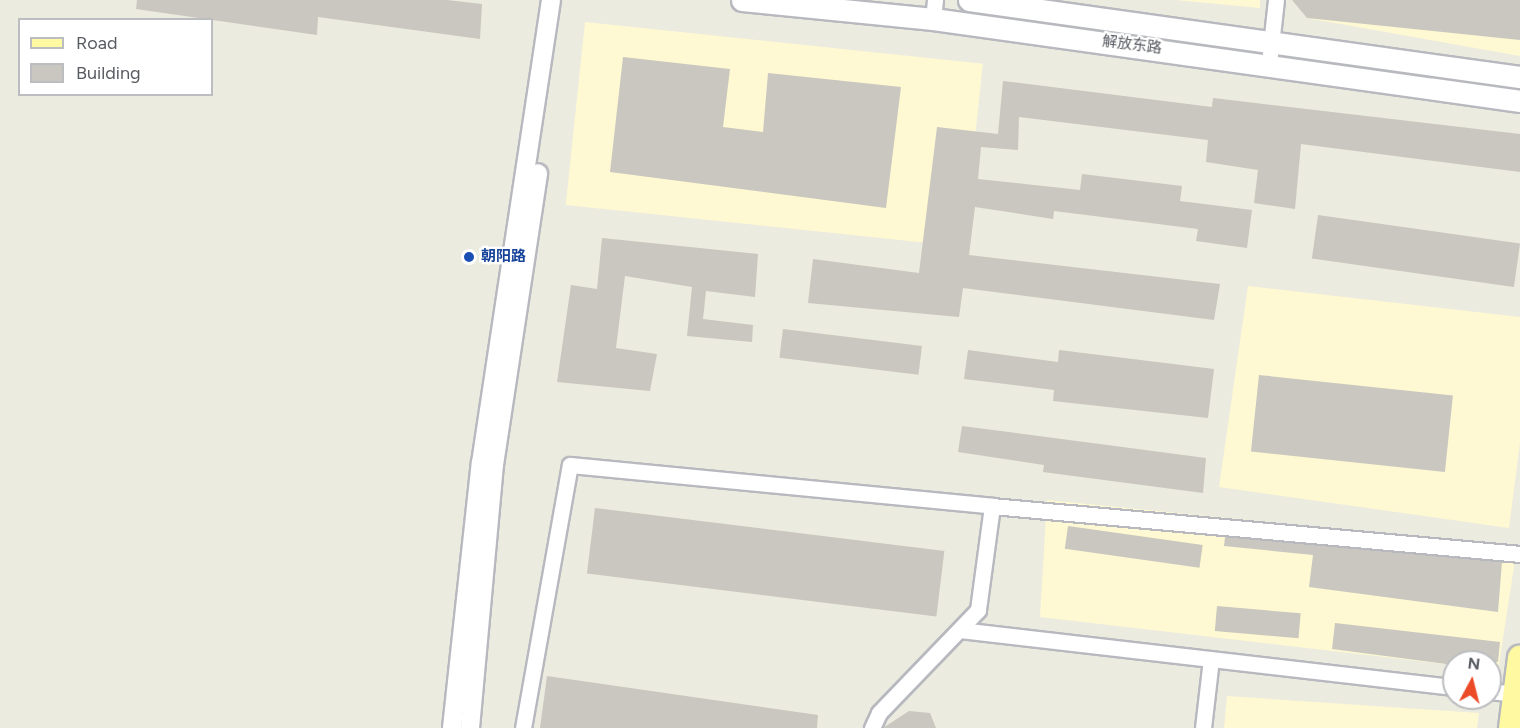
<!DOCTYPE html>
<meta charset="utf-8">
<style>
body{margin:0}
#map{position:relative;width:1520px;height:728px;overflow:hidden;background:#ecebdf;font-family:Figtree,"Noto Sans SC",sans-serif}
div>[style]{position:absolute}
.commercial>*{inset:0;background:#fef9d2;transform-origin:0 0}
.building>*{inset:0;background:#c9c7bf;transform-origin:0 0}
.roads{filter:drop-shadow(2px 0 #b7b9bf) drop-shadow(-2px 0 #b7b9bf) drop-shadow(0 2px #b7b9bf) drop-shadow(0 -2px #b7b9bf)}
.minor>*{height:15px;margin:-7.5px;padding:0 7.5px;transform-origin:7.5px;border-radius:7.5px;background:#fff}
.tertiary>*{height:18px;margin:-9px;padding:0 9px;transform-origin:9px;border-radius:9px;background:#fff}
.secondary>*{height:21px;margin:-10.5px;padding:0 10.5px;transform-origin:10.5px;border-radius:10.5px;background:#fff}
.primary>*{height:24px;margin:-12px;padding:0 12px;transform-origin:12px;border-radius:12px;background:#fffaa1}
.dots>*{width:16px;height:16px;translate:-50% -50%;box-sizing:border-box;border:3px solid #fff;border-radius:50%}
span{translate:-50% -50%;white-space:nowrap;text-align:center;line-height:1.15;-webkit-text-stroke:4.5px #fff;paint-order:stroke}
.street-label{font-size:15px;color:#585b61}
.transit-label{font-size:15px;color:#164399;font-weight:700}
.left{translate:0 -50%;text-align:left}
.legend{position:absolute;left:18px;top:18px;width:195px;height:78px;box-sizing:border-box;background:#fff;border:2px solid #bcbdc0;margin:0;padding:8px 10px;list-style:none;font-size:18px;color:#585b61}
.legend li{display:flex;align-items:center;gap:12px;height:30px}
.legend b{width:30px;border:2px solid #bcbdc0}
.north{position:absolute;left:1442px;top:650px;width:60px;height:60px;box-sizing:border-box;background:#fff;border:2px solid #bcbdc0;border-radius:50%;rotate:7deg;font-size:16px;font-weight:700;line-height:24px;text-align:center;color:#585b61}
.north::after{content:'';display:block;margin:auto;width:21px;height:27px;background:#eb4b26;clip-path:polygon(50% 0,100% 100%,50% 72%,0 100%)}
</style>
<div id="map">
<div class="commercial">
<div style="clip-path:polygon(1175px 0,1260px 0,1260px 8px)"></div>
<div style="clip-path:polygon(1520px 0,1520px 56px,1307px 18px)"></div>
<div style="left:585px;top:22px;width:400px;height:184px;rotate:6deg"></div>
<div style="clip-path:polygon(1248px 286px,1520px 317px,1520px 442px,1509px 528px,1219px 487px)"></div>
<div style="clip-path:polygon(1047px 500px,1517px 547px,1498px 671px,1490px 670px,1490px 662px,1454px 665px,1040px 617px)"></div>
<div style="clip-path:polygon(1227px 696px,1479px 713px,1477px 728px,1224px 728px)"></div>
</div>
<div class="building">
<div style="clip-path:polygon(137px 0,447px 0,482px 4px,480px 39px,318px 17px,317px 35px,136px 9px)"></div>
<div style="clip-path:polygon(1292px 0,1520px 0,1520px 40px,1307px 18px)"></div>
<div style="clip-path:polygon(623px 57px,730px 69px,723px 127px,763px 132px,768px 73px,901px 87px,886px 208px,610px 172px)"></div>
<div style="clip-path:polygon(1003px 81px,1212px 107px,1213px 98px,1520px 134px,1520px 172px,1301px 144px,1295px 209px,1254px 203px,1258px 170px,1206px 162px,1208px 140px,1019px 117px,1018px 150px,981px 147px,978px 179px,1080px 190px,1082px 174px,1182px 186px,1180px 201px,1252px 210px,1247px 248px,1196px 241px,1198px 229px,1054px 211px,1053px 219px,975px 207px,969px 255px,1220px 284px,1214px 320px,963px 288px,959px 317px,808px 303px,813px 259px,919px 273px,937px 127px,998px 134px)"></div>
<div style="left:1318px;top:215px;width:204px;height:44px;rotate:8deg"></div>
<div style="clip-path:polygon(602px 238px,758px 254px,755px 297px,706px 291px,703px 319px,753px 325px,752px 342px,687px 336px,692px 287px,625px 276px,616px 348px,657px 354px,650px 391px,557px 382px,571px 285px,597px 289px)"></div>
<div style="left:783px;top:329px;width:140px;height:29px;rotate:7deg"></div>
<div style="clip-path:polygon(968px 350px,1058px 362px,1059px 350px,1214px 369px,1208px 418px,1053px 401px,1054px 390px,964px 379px)"></div>
<div style="left:1259px;top:375px;width:195px;height:77px;rotate:6deg"></div>
<div style="clip-path:polygon(962px 426px,1206px 458px,1203px 493px,1043px 472px,1044px 465px,958px 452px)"></div>
<div style="left:595px;top:508px;width:352px;height:66px;rotate:7deg"></div>
<div style="left:1068px;top:526px;width:136px;height:23px;rotate:8deg"></div>
<div style="clip-path:polygon(1225px 537px,1502px 562px,1498px 612px,1309px 587px,1313px 555px,1224px 546px)"></div>
<div style="left:1217px;top:606px;width:84px;height:25px;rotate:5deg"></div>
<div style="clip-path:polygon(1335px 623px,1500px 642px,1498px 662px,1454px 665px,1332px 649px)"></div>
<div style="clip-path:polygon(547px 676px,818px 715px,817px 728px,540px 728px)"></div>
<div style="clip-path:polygon(909px 711px,930px 713px,936px 728px,883px 728px)"></div>
</div>
<div class="roads">
<div class="minor">
<div style="left:933px;top:19px;width:19px;rotate:-84deg"></div>
<div style="left:1269px;top:63px;width:63px;rotate:-83.7deg"></div>
<div style="left:992px;top:506px;width:530px;rotate:5.19deg"></div>
<div style="left:960px;top:630px;width:497px;rotate:6.6deg"></div>
<div style="left:1490px;top:691px;width:25px;rotate:7deg"></div>
<div style="left:523px;top:728px;width:267px;rotate:-79.9deg"></div>
<div style="left:570px;top:465px;width:424px;rotate:5.5deg"></div>
<div style="left:992px;top:506px;width:105px;rotate:97.7deg"></div>
<div style="left:978px;top:610px;width:143px;rotate:133.9deg"></div>
<div style="left:879px;top:713px;width:17px;rotate:115deg"></div>
<div style="left:1203px;top:728px;width:69px;rotate:-83.4deg"></div>
</div>
<div class="tertiary">
<div style="left:452px;top:728px;width:267px;rotate:-83.8deg"></div>
<div style="left:481px;top:463px;width:468px;rotate:-81.4deg"></div>
<div style="left:470px;top:728px;width:264px;rotate:-84.8deg"></div>
<div style="left:494px;top:465px;width:295px;rotate:-81.4deg"></div>
</div>
<div class="secondary">
<div style="left:742px;top:0;width:192px;rotate:5.7deg"></div>
<div style="left:933px;top:19px;width:593px;rotate:7.95deg"></div>
<div style="left:969px;top:0;width:556px;rotate:7.96deg"></div>
</div>
<div class="primary">
<div style="left:1511px;top:728px;width:71px;rotate:-82.7deg"></div>
</div>
</div>
<div class="dots">
<div style="left:469px;top:257px;background:#1a4fb4"></div>
</div>
<div class="street-label">
<span style="left:1132px;top:45px;rotate:7deg">解放东路</span>
</div>
<div class="transit-label">
<span class="left" style="left:481px;top:257px">朝阳路</span>
</div>
<ul class="legend">
<li><b style="height:8px;background:#fffaa1"></b>Road</li>
<li><b style="height:16px;background:#c9c7bf"></b>Building</li>
</ul>
<div class="north">N</div>
</div>
